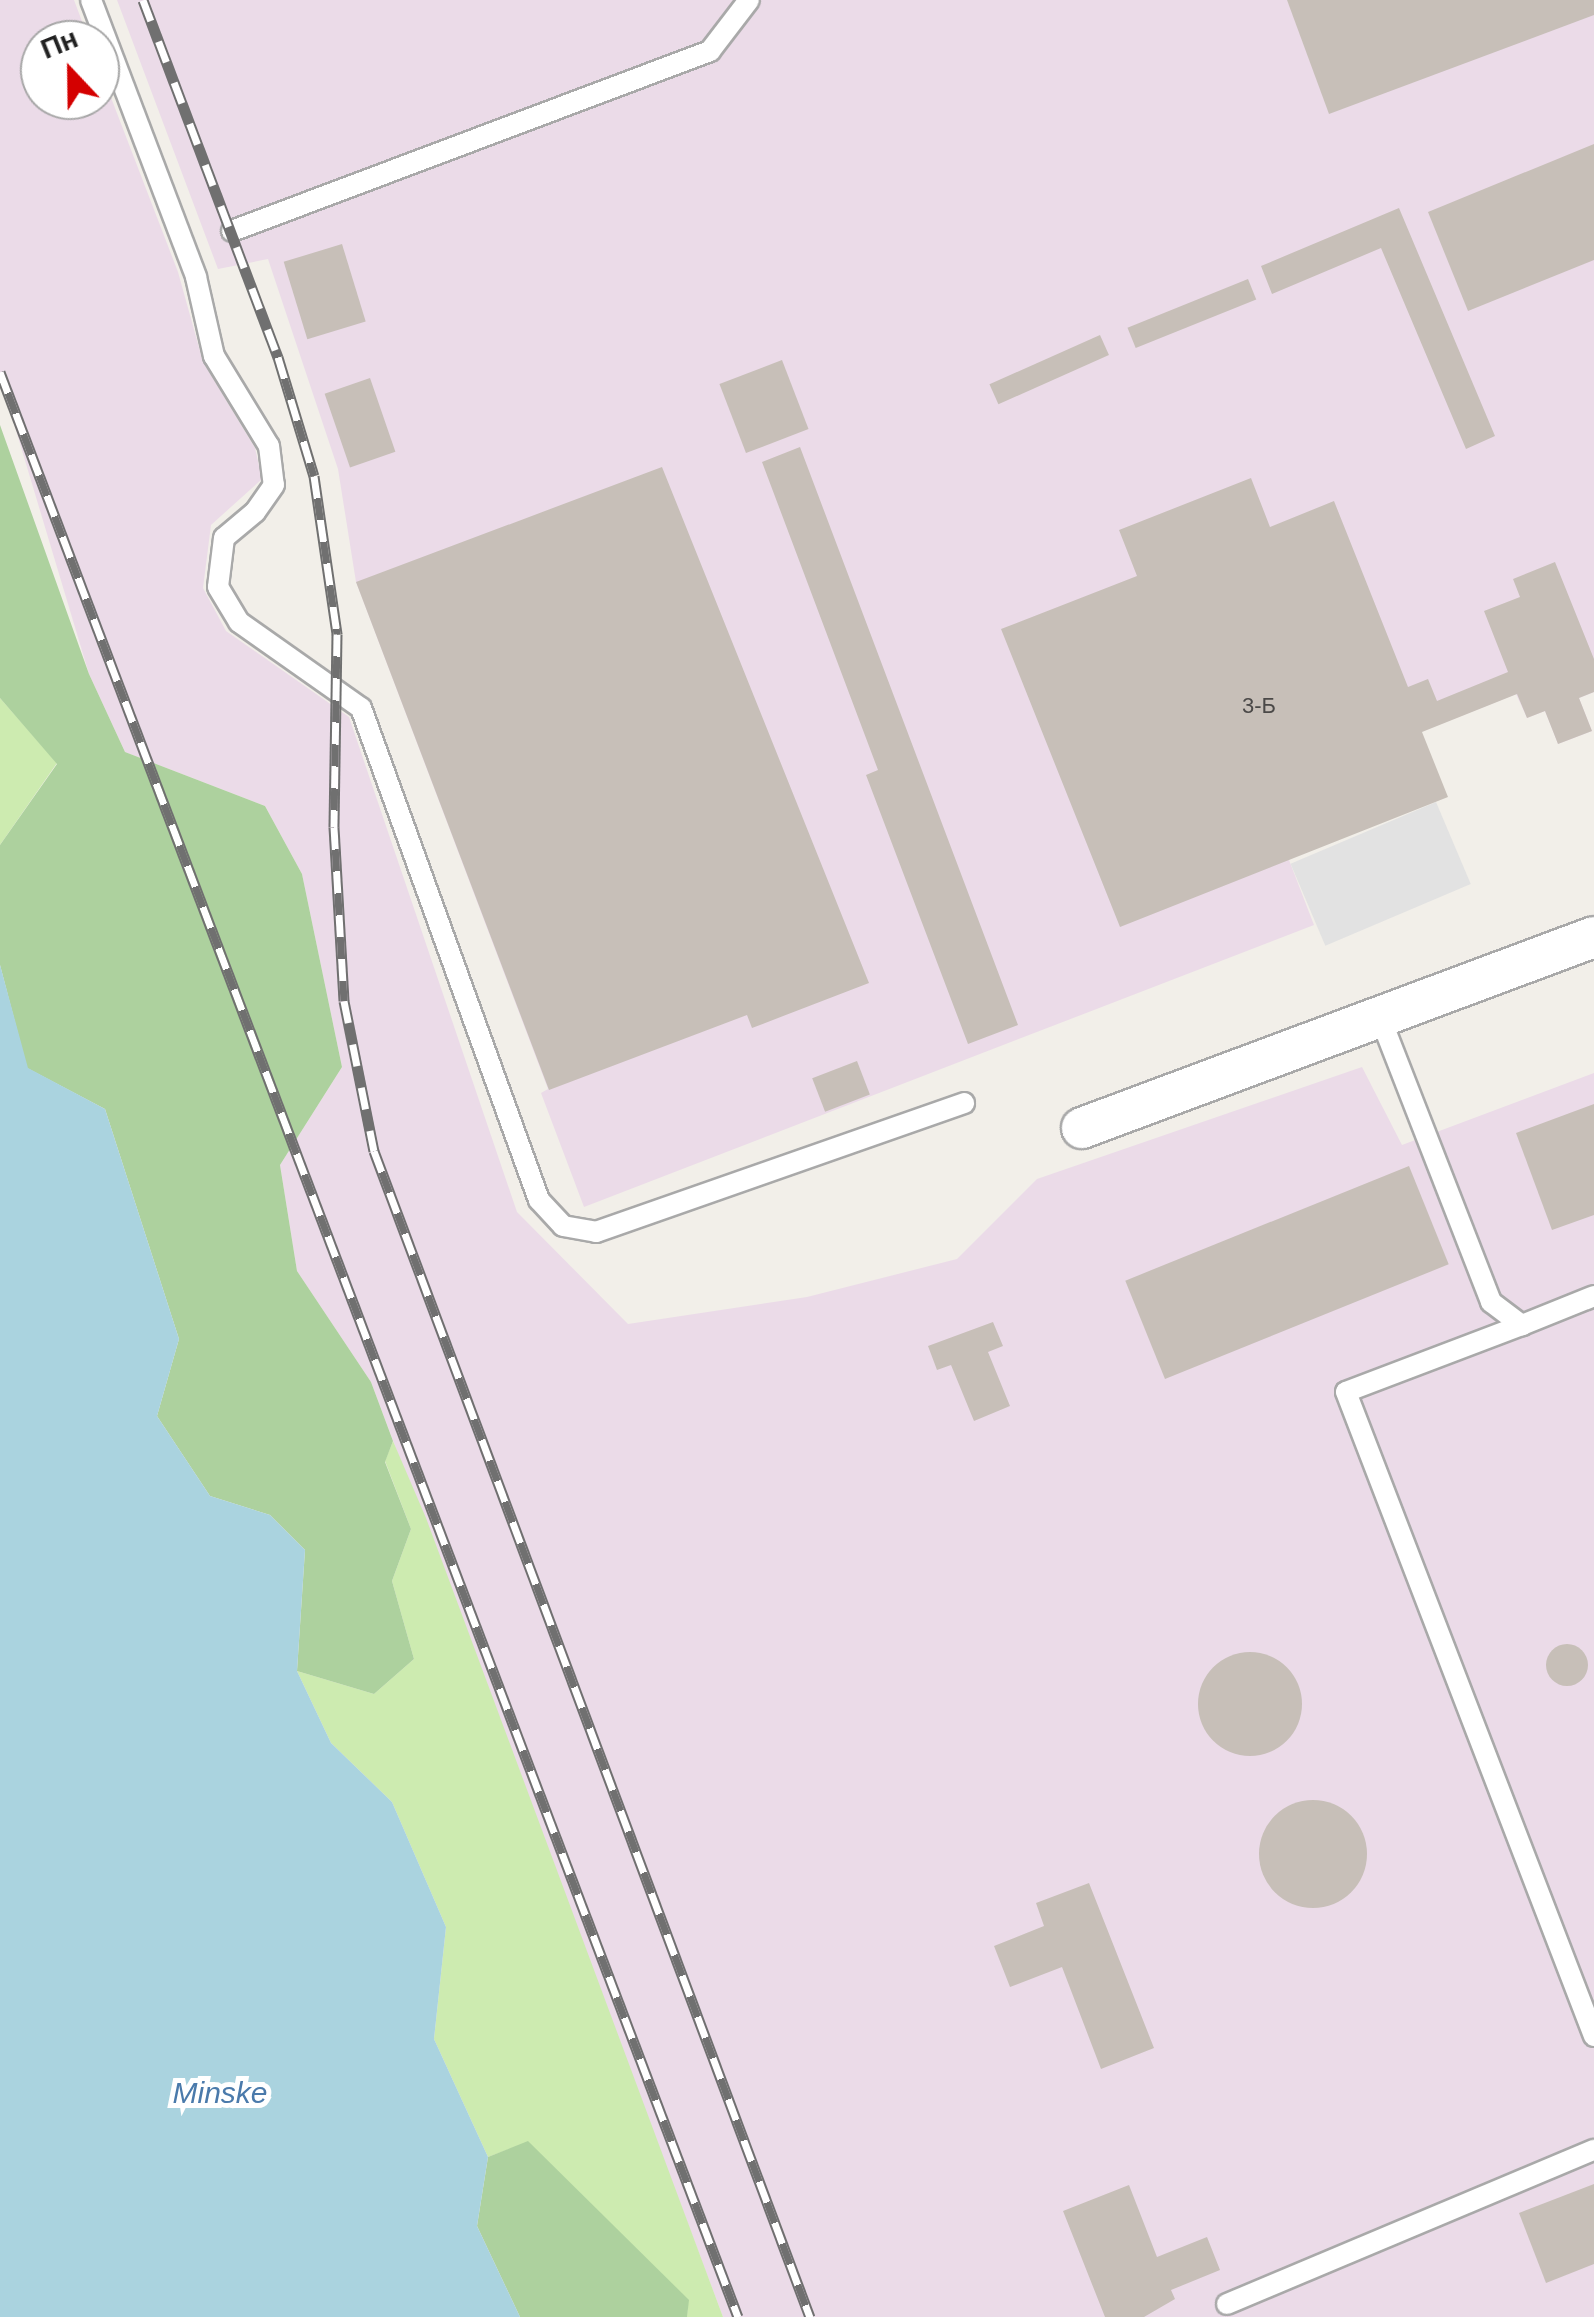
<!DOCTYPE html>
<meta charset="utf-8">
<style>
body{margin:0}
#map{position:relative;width:1594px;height:2317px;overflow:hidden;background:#f2efe9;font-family:Arial,sans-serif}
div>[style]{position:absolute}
.industrial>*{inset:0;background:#ebdbe8}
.grass>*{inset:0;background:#cdebb0}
.forest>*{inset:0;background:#add19e}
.parking>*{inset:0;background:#e2e2e2;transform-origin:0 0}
.water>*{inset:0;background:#aad3df}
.building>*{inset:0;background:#c7bfb8;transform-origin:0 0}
.round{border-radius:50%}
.roads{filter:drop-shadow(2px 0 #a9a9a9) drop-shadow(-2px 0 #a9a9a9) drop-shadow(0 2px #a9a9a9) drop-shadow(0 -2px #a9a9a9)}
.lane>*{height:20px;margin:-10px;padding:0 10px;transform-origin:10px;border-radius:10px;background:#fff}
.street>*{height:40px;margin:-20px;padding:0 20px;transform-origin:20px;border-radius:20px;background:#fff}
.rail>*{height:11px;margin-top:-5.5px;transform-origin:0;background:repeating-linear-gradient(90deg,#fff 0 22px,#707070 0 44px);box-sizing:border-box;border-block:2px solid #707070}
span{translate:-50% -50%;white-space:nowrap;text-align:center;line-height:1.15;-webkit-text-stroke:10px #fff;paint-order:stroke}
.number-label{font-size:22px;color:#4b4948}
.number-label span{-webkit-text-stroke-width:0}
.water-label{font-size:30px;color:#4a7aab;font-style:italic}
.north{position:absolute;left:20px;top:20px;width:100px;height:100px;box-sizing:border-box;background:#fff;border:2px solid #a7a7a7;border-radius:50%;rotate:338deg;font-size:28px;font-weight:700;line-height:40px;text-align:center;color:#222}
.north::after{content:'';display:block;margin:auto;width:35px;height:45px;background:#d40000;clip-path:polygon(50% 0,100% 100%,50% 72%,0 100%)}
</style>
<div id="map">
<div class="industrial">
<div style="clip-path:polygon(0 0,74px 0,89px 40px,40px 40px,40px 100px,100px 100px,100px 69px,178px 272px,203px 362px,255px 448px,262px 479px,211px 525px,203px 588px,226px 631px,349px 717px,517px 1212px,628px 1324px,807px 1297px,957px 1259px,1037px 1179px,1362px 1067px,1402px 1145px,1594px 1073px,1594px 2317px,723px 2317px,371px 1382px,297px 1271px,280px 1165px,342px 1067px,302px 874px,265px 806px,125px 752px,89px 674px,0 377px)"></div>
<div style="clip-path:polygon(117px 0,1594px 0,1594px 692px,1579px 698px,1592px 731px,1558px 744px,1545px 711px,1527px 718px,1516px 694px,1422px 731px,1289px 860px,1314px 925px,584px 1207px,541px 1093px,548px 1089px,356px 582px,338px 469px,268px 259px,218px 269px)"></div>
</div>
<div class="grass">
<div style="clip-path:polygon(0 698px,57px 763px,0 845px)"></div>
<div style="clip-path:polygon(393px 1441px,426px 1518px,723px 2317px,687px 2317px,688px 2300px,528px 2142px,488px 2157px,434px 2039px,446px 1927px,392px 1802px,331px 1743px,297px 1671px,374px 1694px,414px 1659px,392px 1581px,411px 1529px,385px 1461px)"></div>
</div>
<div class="forest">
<div style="clip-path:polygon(0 425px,89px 674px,125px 752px,265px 806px,302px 874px,342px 1067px,280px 1165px,297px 1271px,371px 1382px,393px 1441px,385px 1462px,411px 1529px,392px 1581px,414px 1659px,374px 1694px,297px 1671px,305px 1550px,270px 1515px,210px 1496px,157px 1416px,179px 1339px,105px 1109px,27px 1068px,0 965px,0 845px,57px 764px,0 698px)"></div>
<div style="clip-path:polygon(528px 2141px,689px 2300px,687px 2317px,520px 2317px,477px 2226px,488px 2157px)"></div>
</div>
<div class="parking">
<div style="left:1436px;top:802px;width:89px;height:158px;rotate:67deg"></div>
</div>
<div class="water">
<div style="clip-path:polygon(0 965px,28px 1068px,105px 1109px,179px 1339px,157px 1416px,210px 1496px,270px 1515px,305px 1550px,297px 1671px,331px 1743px,392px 1802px,446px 1927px,434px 2039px,488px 2157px,477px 2226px,520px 2317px,0 2317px)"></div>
</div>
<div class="building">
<div style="clip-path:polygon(1287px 0,1594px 0,1594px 15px,1329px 114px)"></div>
<div style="clip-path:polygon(1594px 144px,1594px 260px,1468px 311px,1428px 212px)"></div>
<div style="clip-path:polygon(1399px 208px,1495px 436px,1466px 449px,1381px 248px,1272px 294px,1261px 266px)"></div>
<div style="left:342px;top:244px;width:81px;height:61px;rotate:73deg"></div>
<div style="left:1248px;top:279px;width:22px;height:130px;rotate:68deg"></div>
<div style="left:1100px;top:335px;width:22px;height:121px;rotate:66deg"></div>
<div style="left:782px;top:360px;width:74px;height:67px;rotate:69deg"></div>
<div style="left:370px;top:378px;width:78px;height:48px;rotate:71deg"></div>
<div style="clip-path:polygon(800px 447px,1018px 1025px,968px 1044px,866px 775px,878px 770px,762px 462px)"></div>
<div style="clip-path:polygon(662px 467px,869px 983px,752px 1028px,747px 1015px,549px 1090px,356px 582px)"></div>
<div style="clip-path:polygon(1251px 478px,1270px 527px,1334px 501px,1408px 687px,1428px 679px,1437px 701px,1508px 672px,1484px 611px,1520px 597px,1513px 579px,1555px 562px,1594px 659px,1594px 692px,1579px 698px,1592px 731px,1558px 744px,1545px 711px,1527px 718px,1517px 694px,1422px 732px,1448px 797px,1120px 927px,1001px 629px,1137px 576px,1119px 530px)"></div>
<div style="left:857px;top:1061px;width:36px;height:48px;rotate:69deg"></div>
<div style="clip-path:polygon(1594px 1104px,1594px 1215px,1552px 1230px,1516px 1133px)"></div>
<div style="left:1409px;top:1166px;width:106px;height:306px;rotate:68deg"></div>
<div style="clip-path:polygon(993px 1322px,1003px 1346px,988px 1352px,1010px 1406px,974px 1421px,951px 1365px,937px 1370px,928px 1346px)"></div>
<div class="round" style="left:1546px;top:1644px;width:42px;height:42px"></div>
<div class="round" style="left:1198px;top:1652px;width:104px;height:104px"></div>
<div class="round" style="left:1259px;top:1800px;width:108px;height:108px"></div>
<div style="clip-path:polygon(1089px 1883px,1154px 2048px,1101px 2069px,1062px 1967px,1010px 1987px,994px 1946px,1044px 1926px,1036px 1903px)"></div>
<div style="clip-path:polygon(1594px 2184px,1594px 2264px,1546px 2283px,1519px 2213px)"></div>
<div style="clip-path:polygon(1129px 2185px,1157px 2257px,1207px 2237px,1220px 2270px,1171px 2290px,1175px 2299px,1144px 2317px,1105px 2317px,1063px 2211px)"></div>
</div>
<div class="roads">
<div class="lane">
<div style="left:91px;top:0;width:296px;rotate:69.2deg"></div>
<div style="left:196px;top:277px;width:81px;rotate:77.2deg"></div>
<div style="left:214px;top:356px;width:105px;rotate:58.6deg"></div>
<div style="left:269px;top:446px;width:39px;rotate:83deg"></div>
<div style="left:274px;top:485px;width:33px;rotate:125deg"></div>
<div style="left:255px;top:512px;width:40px;rotate:140deg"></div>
<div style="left:224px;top:538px;width:49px;rotate:97deg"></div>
<div style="left:218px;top:587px;width:41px;rotate:59deg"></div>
<div style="left:239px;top:622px;width:149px;rotate:35.2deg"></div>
<div style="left:361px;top:708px;width:523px;rotate:70.11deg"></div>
<div style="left:539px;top:1200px;width:35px;rotate:47deg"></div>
<div style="left:563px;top:1226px;width:34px;rotate:10deg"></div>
<div style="left:596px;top:1232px;width:390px;rotate:-19.3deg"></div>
<div style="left:232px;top:231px;width:511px;rotate:-20.63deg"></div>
<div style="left:710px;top:51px;width:64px;rotate:-52.6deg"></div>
<div style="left:1380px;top:1017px;width:306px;rotate:68.7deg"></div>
<div style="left:1491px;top:1302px;width:39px;rotate:37deg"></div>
<div style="left:1522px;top:1325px;width:78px;rotate:-21.9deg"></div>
<div style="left:1522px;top:1325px;width:188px;rotate:159.2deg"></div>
<div style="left:1346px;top:1392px;width:690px;rotate:68.94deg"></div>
<div style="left:1227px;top:2304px;width:398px;rotate:-22.8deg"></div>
</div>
<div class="street">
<div style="left:1082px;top:1128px;width:546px;rotate:-20.46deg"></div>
</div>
</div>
<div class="rail">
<div style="left:143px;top:0;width:382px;rotate:69.3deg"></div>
<div style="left:278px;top:357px;width:124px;rotate:73.2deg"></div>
<div style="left:314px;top:476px;width:160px;rotate:81.7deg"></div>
<div style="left:337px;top:634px;width:193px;rotate:90.9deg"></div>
<div style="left:334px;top:827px;width:174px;rotate:86.7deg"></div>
<div style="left:344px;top:1001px;width:153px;rotate:78.7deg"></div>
<div style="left:374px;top:1151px;width:1245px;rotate:69.5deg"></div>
<div style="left:0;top:372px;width:2080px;rotate:69.22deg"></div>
</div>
<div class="number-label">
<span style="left:1259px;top:706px">3-Б</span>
</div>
<div class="water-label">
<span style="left:220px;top:2093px">Minske</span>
</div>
<div class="north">Пн</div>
</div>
